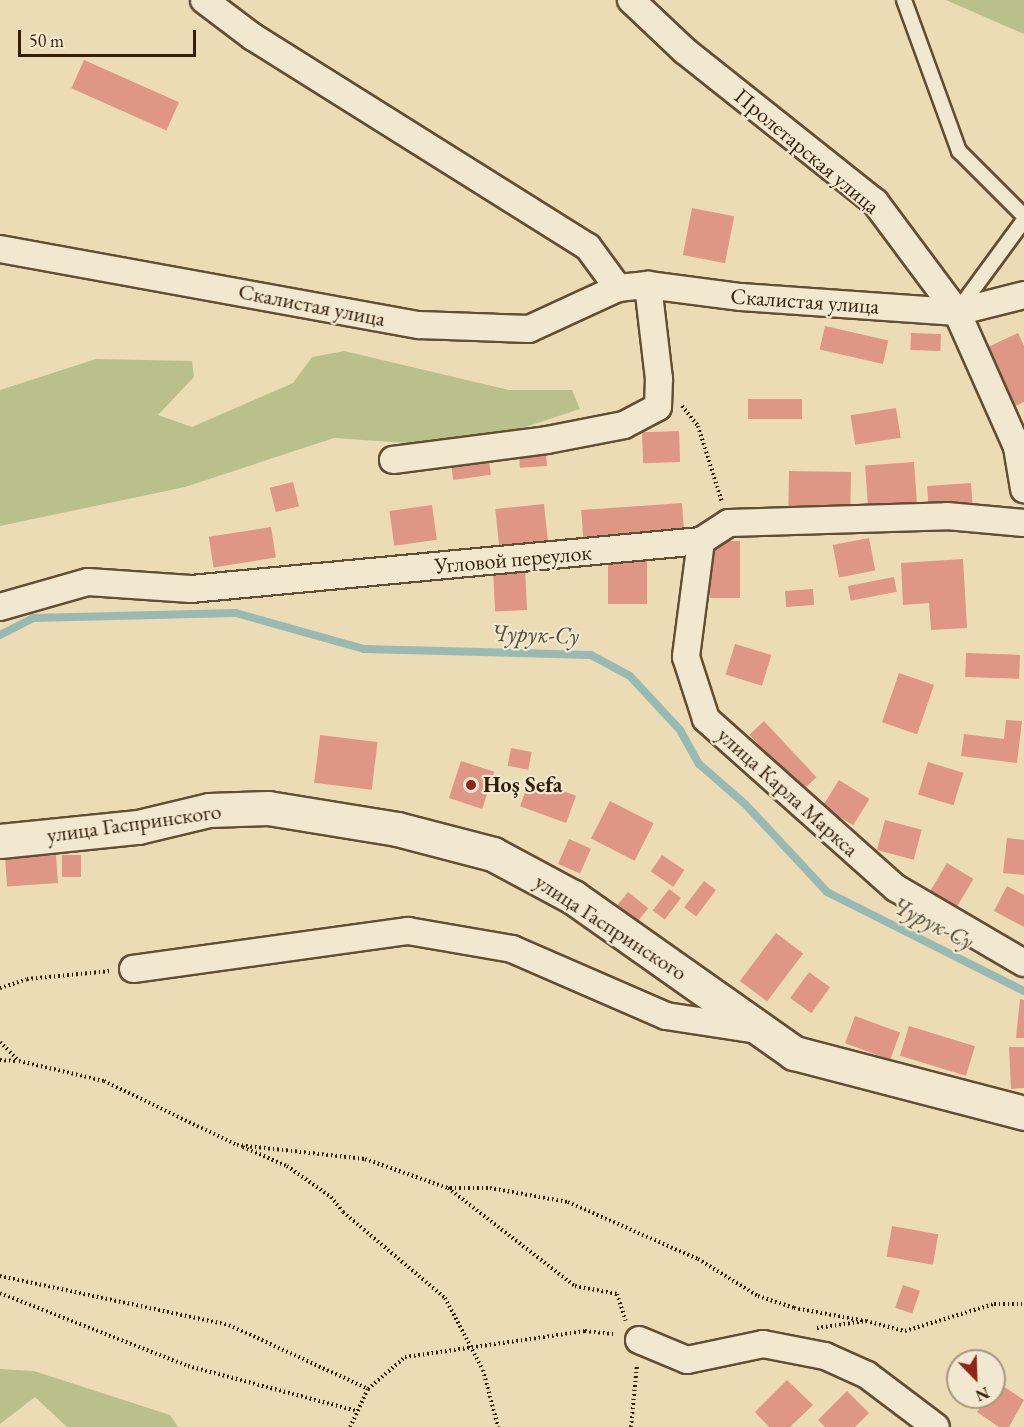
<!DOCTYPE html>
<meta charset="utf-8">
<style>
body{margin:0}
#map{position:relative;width:1024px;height:1427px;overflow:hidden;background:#ebdcb5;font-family:"EB Garamond",serif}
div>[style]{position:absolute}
.green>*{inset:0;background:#b9c08c}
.stream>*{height:8px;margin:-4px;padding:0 4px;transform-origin:4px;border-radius:4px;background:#99bab2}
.building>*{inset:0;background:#e09685;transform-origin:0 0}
.path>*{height:4px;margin-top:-2px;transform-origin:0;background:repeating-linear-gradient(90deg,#341e06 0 1.5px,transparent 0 4.5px)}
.roads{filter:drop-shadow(2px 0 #624e32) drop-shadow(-2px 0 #624e32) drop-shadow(0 2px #624e32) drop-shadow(0 -2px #624e32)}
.lane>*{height:14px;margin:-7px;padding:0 7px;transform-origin:7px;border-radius:7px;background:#f2e8cf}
.street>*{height:26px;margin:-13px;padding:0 13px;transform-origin:13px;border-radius:13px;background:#f2e8cf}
.secondary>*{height:33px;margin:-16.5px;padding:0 16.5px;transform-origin:16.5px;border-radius:16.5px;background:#f2e8cf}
.dots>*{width:16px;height:16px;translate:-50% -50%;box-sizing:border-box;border:3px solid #f2e8cf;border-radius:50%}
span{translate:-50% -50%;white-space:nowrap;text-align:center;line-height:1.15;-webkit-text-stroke:4.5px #f2e8cf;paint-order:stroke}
.street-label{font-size:22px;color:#341e06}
.poi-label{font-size:22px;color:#341e06;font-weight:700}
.left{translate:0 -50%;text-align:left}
.water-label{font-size:24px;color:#524d3a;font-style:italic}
.north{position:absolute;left:946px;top:1349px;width:60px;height:60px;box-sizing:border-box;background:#f2e8cf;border:2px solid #a6977f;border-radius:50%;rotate:157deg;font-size:16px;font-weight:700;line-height:24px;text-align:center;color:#341e06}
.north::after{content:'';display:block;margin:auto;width:21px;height:27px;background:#8f2418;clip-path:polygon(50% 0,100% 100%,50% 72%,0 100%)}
.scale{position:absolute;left:18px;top:30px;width:178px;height:27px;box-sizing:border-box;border:3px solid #341e06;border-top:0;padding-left:8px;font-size:18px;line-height:21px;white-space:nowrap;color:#341e06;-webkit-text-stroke:4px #f2e8cf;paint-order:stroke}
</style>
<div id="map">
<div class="green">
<div style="clip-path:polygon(946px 0,1024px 0,1024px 34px)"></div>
<div style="clip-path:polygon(344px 351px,509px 390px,572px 390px,580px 409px,465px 447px,334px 438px,185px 487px,0 526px,0 390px,96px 359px,192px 361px,194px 377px,158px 415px,192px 427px,293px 383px,312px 357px)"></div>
<div style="clip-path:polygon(0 1369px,34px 1371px,170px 1415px,178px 1427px,67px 1427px,35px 1397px,0 1424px)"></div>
</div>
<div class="stream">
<div style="left:0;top:635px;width:37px;rotate:-27deg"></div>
<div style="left:33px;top:618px;width:203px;rotate:-1.4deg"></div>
<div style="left:236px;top:613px;width:133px;rotate:15.7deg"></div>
<div style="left:364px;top:649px;width:227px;rotate:1.5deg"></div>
<div style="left:591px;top:655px;width:44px;rotate:28.3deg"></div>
<div style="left:630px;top:676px;width:74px;rotate:47.2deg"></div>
<div style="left:680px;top:730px;width:39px;rotate:61deg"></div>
<div style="left:699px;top:764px;width:61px;rotate:41deg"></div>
<div style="left:745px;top:804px;width:120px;rotate:47deg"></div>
<div style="left:827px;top:892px;width:220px;rotate:26.7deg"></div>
</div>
<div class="building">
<div style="left:84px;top:60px;width:104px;height:31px;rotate:24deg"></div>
<div style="left:692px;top:208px;width:43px;height:48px;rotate:11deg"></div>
<div style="left:825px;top:326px;width:65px;height:24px;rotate:13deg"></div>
<div style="left:911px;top:333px;width:30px;height:17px;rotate:2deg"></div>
<div style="clip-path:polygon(1018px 333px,1024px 346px,1024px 402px,1013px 407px,986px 348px)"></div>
<div style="left:748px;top:399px;width:54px;height:20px"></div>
<div style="left:896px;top:408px;width:30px;height:46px;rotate:81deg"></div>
<div style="left:679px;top:431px;width:31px;height:37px;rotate:88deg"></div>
<div style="left:546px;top:453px;width:13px;height:27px;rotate:86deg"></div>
<div style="left:488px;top:454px;width:21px;height:38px;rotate:82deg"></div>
<div style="left:914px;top:462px;width:41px;height:49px;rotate:86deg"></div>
<div style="left:789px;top:471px;width:62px;height:36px;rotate:1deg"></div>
<div style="left:293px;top:482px;width:25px;height:24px;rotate:76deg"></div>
<div style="left:971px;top:483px;width:26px;height:44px;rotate:86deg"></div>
<div style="left:682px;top:503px;width:29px;height:101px;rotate:86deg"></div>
<div style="left:544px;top:504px;width:37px;height:49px;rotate:84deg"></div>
<div style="left:432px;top:505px;width:35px;height:43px;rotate:82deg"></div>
<div style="left:271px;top:527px;width:31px;height:63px;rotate:81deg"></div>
<div style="left:869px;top:538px;width:33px;height:37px;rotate:79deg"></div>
<div style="left:710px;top:541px;width:30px;height:57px"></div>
<div style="clip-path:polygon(963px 559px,967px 628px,931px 630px,929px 603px,903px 605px,901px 563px)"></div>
<div style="left:647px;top:560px;width:44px;height:39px;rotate:90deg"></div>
<div style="left:525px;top:569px;width:41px;height:32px;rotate:87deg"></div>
<div style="left:894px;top:577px;width:15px;height:47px;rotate:79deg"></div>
<div style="left:813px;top:589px;width:16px;height:28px;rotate:86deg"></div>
<div style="left:735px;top:644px;width:38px;height:32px;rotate:17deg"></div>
<div style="left:966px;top:653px;width:54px;height:24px;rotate:2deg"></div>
<div style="left:899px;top:673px;width:37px;height:52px;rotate:19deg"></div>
<div style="clip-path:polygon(1006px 720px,1022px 721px,1017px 763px,961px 756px,964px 734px,1004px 739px)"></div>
<div style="left:764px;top:721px;width:77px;height:20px;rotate:47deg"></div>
<div style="left:320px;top:735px;width:58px;height:48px;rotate:7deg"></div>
<div style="left:511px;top:748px;width:21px;height:18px;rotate:11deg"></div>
<div style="left:461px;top:761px;width:35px;height:39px;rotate:18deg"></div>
<div style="left:928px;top:762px;width:37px;height:34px;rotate:17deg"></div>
<div style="left:530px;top:779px;width:49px;height:29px;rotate:20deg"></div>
<div style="left:839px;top:780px;width:36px;height:31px;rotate:32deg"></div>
<div style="left:610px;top:801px;width:49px;height:42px;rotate:27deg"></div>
<div style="left:885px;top:820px;width:38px;height:31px;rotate:15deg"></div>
<div style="clip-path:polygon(1007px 838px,1024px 840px,1024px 875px,1003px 873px)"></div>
<div style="left:569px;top:839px;width:24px;height:27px;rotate:24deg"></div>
<div style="left:56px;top:855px;width:28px;height:51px;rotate:86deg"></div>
<div style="left:62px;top:855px;width:19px;height:22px"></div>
<div style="left:662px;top:855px;width:27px;height:20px;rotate:34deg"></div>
<div style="left:947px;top:863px;width:31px;height:34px;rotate:31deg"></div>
<div style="left:704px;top:881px;width:15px;height:33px;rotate:37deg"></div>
<div style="clip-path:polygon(1007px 886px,1024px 895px,1024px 927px,994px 911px)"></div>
<div style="left:669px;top:889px;width:15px;height:27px;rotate:37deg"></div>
<div style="left:628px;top:892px;width:26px;height:20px;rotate:39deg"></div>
<div style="left:776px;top:933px;width:34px;height:60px;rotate:37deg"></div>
<div style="left:809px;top:972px;width:26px;height:32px;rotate:36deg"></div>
<div style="clip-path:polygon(1020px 999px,1024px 1000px,1024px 1038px,1016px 1038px)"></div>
<div style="left:855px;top:1016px;width:48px;height:29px;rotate:20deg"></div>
<div style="left:909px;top:1026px;width:69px;height:31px;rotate:17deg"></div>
<div style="clip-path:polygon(1009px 1047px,1024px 1047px,1024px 1088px,1011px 1089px)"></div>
<div style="left:892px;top:1226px;width:47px;height:31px;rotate:10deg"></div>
<div style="left:903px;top:1285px;width:18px;height:24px;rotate:19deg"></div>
<div style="clip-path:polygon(787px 1380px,813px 1405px,790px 1427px,769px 1427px,755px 1412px)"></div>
<div style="clip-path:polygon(997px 1382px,1024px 1400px,1009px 1427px,999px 1427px,977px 1412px,987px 1397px,994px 1397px)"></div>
<div style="clip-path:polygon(847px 1391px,869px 1413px,855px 1427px,825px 1427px,818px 1420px)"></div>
</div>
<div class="path">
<div style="left:682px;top:406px;width:26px;rotate:51deg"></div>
<div style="left:698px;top:426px;width:80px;rotate:72.5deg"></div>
<div style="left:0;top:988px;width:28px;rotate:-18deg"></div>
<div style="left:27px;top:979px;width:84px;rotate:-5.4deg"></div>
<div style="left:0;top:1042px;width:27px;rotate:45deg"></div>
<div style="left:19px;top:1061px;width:87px;rotate:13.2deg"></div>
<div style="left:104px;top:1081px;width:148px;rotate:25.7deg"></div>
<div style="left:237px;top:1145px;width:129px;rotate:6.2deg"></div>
<div style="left:365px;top:1159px;width:88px;rotate:19.3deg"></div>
<div style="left:448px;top:1188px;width:160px;rotate:37.7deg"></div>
<div style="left:575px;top:1286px;width:43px;rotate:10.8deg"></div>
<div style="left:617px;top:1294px;width:28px;rotate:72deg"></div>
<div style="left:0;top:1060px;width:18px;rotate:3deg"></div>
<div style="left:243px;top:1147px;width:48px;rotate:23.4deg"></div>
<div style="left:287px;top:1166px;width:54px;rotate:35.2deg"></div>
<div style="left:331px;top:1197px;width:19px;rotate:51deg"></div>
<div style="left:343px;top:1212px;width:133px;rotate:40.1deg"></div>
<div style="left:445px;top:1298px;width:81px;rotate:62.2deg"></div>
<div style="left:483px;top:1370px;width:59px;rotate:75.3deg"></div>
<div style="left:450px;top:1188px;width:40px"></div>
<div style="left:490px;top:1188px;width:79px;rotate:10.2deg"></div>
<div style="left:568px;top:1202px;width:142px;rotate:23.7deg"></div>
<div style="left:698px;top:1259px;width:70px;rotate:31.7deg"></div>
<div style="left:758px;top:1296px;width:38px;rotate:18deg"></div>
<div style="left:794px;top:1308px;width:73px;rotate:10.2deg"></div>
<div style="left:0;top:1276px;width:234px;rotate:12.1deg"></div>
<div style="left:229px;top:1325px;width:153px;rotate:24.7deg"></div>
<div style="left:0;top:1293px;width:202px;rotate:21.2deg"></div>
<div style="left:188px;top:1366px;width:175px;rotate:14.9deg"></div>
<div style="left:817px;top:1328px;width:49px;rotate:-8.1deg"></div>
<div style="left:866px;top:1321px;width:40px;rotate:14.4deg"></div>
<div style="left:905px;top:1331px;width:93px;rotate:-16.9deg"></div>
<div style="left:994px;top:1304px;width:30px"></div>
<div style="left:350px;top:1427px;width:42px;rotate:-64.7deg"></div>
<div style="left:368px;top:1389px;width:49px;rotate:-40.9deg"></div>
<div style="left:405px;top:1357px;width:182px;rotate:-8.2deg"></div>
<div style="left:585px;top:1331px;width:31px;rotate:6deg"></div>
<div style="left:631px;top:1427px;width:62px;rotate:-84.5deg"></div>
</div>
<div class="roads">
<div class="lane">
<div style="left:904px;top:0;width:161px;rotate:70deg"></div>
<div style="left:959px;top:151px;width:92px;rotate:45deg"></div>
<div style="left:958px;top:310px;width:112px;rotate:-53.7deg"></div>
</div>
<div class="street">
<div style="left:204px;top:0;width:61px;rotate:37.1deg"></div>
<div style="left:253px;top:37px;width:395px;rotate:32.1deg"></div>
<div style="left:588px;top:247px;width:51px;rotate:53.8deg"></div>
<div style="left:631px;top:0;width:74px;rotate:43.4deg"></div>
<div style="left:685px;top:51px;width:243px;rotate:38.5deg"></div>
<div style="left:875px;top:202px;width:137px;rotate:53.3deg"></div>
<div style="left:957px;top:312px;width:148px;rotate:66deg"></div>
<div style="left:1017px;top:447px;width:43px;rotate:80.5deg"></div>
<div style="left:0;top:249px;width:426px;rotate:10.3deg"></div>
<div style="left:419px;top:325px;width:110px;rotate:2.1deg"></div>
<div style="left:529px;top:329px;width:98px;rotate:-24.7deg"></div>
<div style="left:618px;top:288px;width:30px;rotate:-6deg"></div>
<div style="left:648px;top:285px;width:94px;rotate:7.4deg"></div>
<div style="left:741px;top:297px;width:217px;rotate:4deg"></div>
<div style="left:957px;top:312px;width:69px;rotate:-14.2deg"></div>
<div style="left:393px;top:460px;width:155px;rotate:-7.4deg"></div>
<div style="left:547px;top:440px;width:78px;rotate:-11deg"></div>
<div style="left:624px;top:425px;width:38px;rotate:-28deg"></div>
<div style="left:658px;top:407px;width:28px;rotate:-88deg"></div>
<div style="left:659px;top:379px;width:95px;rotate:-96.7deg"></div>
<div style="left:701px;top:541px;width:117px;rotate:97.4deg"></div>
<div style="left:686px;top:657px;width:65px;rotate:72.1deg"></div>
<div style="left:706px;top:719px;width:254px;rotate:41.7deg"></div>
<div style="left:896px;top:888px;width:148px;rotate:30.4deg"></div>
<div style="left:0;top:607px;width:91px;rotate:-15.9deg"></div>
<div style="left:88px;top:582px;width:103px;rotate:3.9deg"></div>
<div style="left:191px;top:589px;width:512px;rotate:-5.38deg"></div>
<div style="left:701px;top:541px;width:33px;rotate:-33deg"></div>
<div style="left:729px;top:523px;width:218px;rotate:-1.8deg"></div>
<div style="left:947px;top:516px;width:77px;rotate:5.2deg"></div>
<div style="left:133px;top:969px;width:278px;rotate:-7.9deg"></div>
<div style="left:408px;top:931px;width:106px;rotate:9.8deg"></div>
<div style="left:512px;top:949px;width:168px;rotate:23.5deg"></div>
<div style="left:666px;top:1016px;width:94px;rotate:8.6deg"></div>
<div style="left:639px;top:1340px;width:52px;rotate:22.6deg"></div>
<div style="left:687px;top:1360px;width:78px;rotate:-11.9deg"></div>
<div style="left:763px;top:1344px;width:63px;rotate:11deg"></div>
<div style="left:825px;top:1356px;width:46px;rotate:24.3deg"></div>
<div style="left:867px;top:1375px;width:86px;rotate:37deg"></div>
</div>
<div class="secondary">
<div style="left:0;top:841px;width:139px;rotate:-5.8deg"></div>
<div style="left:138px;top:827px;width:73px;rotate:-13.5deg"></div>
<div style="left:209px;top:810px;width:59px;rotate:-1.9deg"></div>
<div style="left:268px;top:808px;width:131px;rotate:9.2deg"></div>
<div style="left:397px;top:829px;width:99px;rotate:14.6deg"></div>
<div style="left:493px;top:854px;width:91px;rotate:28.3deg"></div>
<div style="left:573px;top:897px;width:271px;rotate:35.2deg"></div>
<div style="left:794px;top:1053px;width:238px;rotate:14.6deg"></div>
</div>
</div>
<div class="dots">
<div style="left:471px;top:785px;background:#8f2418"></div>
</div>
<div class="street-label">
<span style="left:807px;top:151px;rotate:40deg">Пролетарская улица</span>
<span style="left:805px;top:301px;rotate:4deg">Скалистая улица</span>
<span style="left:312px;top:305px;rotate:11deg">Скалистая улица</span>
<span style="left:513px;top:559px;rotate:-5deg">Угловой переулок</span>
<span style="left:788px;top:792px;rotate:42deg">улица Карла Маркса</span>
<span style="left:134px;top:823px;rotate:-8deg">улица Гаспринского</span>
<span style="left:611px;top:927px;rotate:33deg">улица Гаспринского</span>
</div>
<div class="poi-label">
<span class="left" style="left:483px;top:785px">Hoş Sefa</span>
</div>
<div class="water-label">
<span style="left:535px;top:634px;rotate:2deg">Чурук-Су</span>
<span style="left:933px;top:923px;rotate:27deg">Чурук-Су</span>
</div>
<div class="north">N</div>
<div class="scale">50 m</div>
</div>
